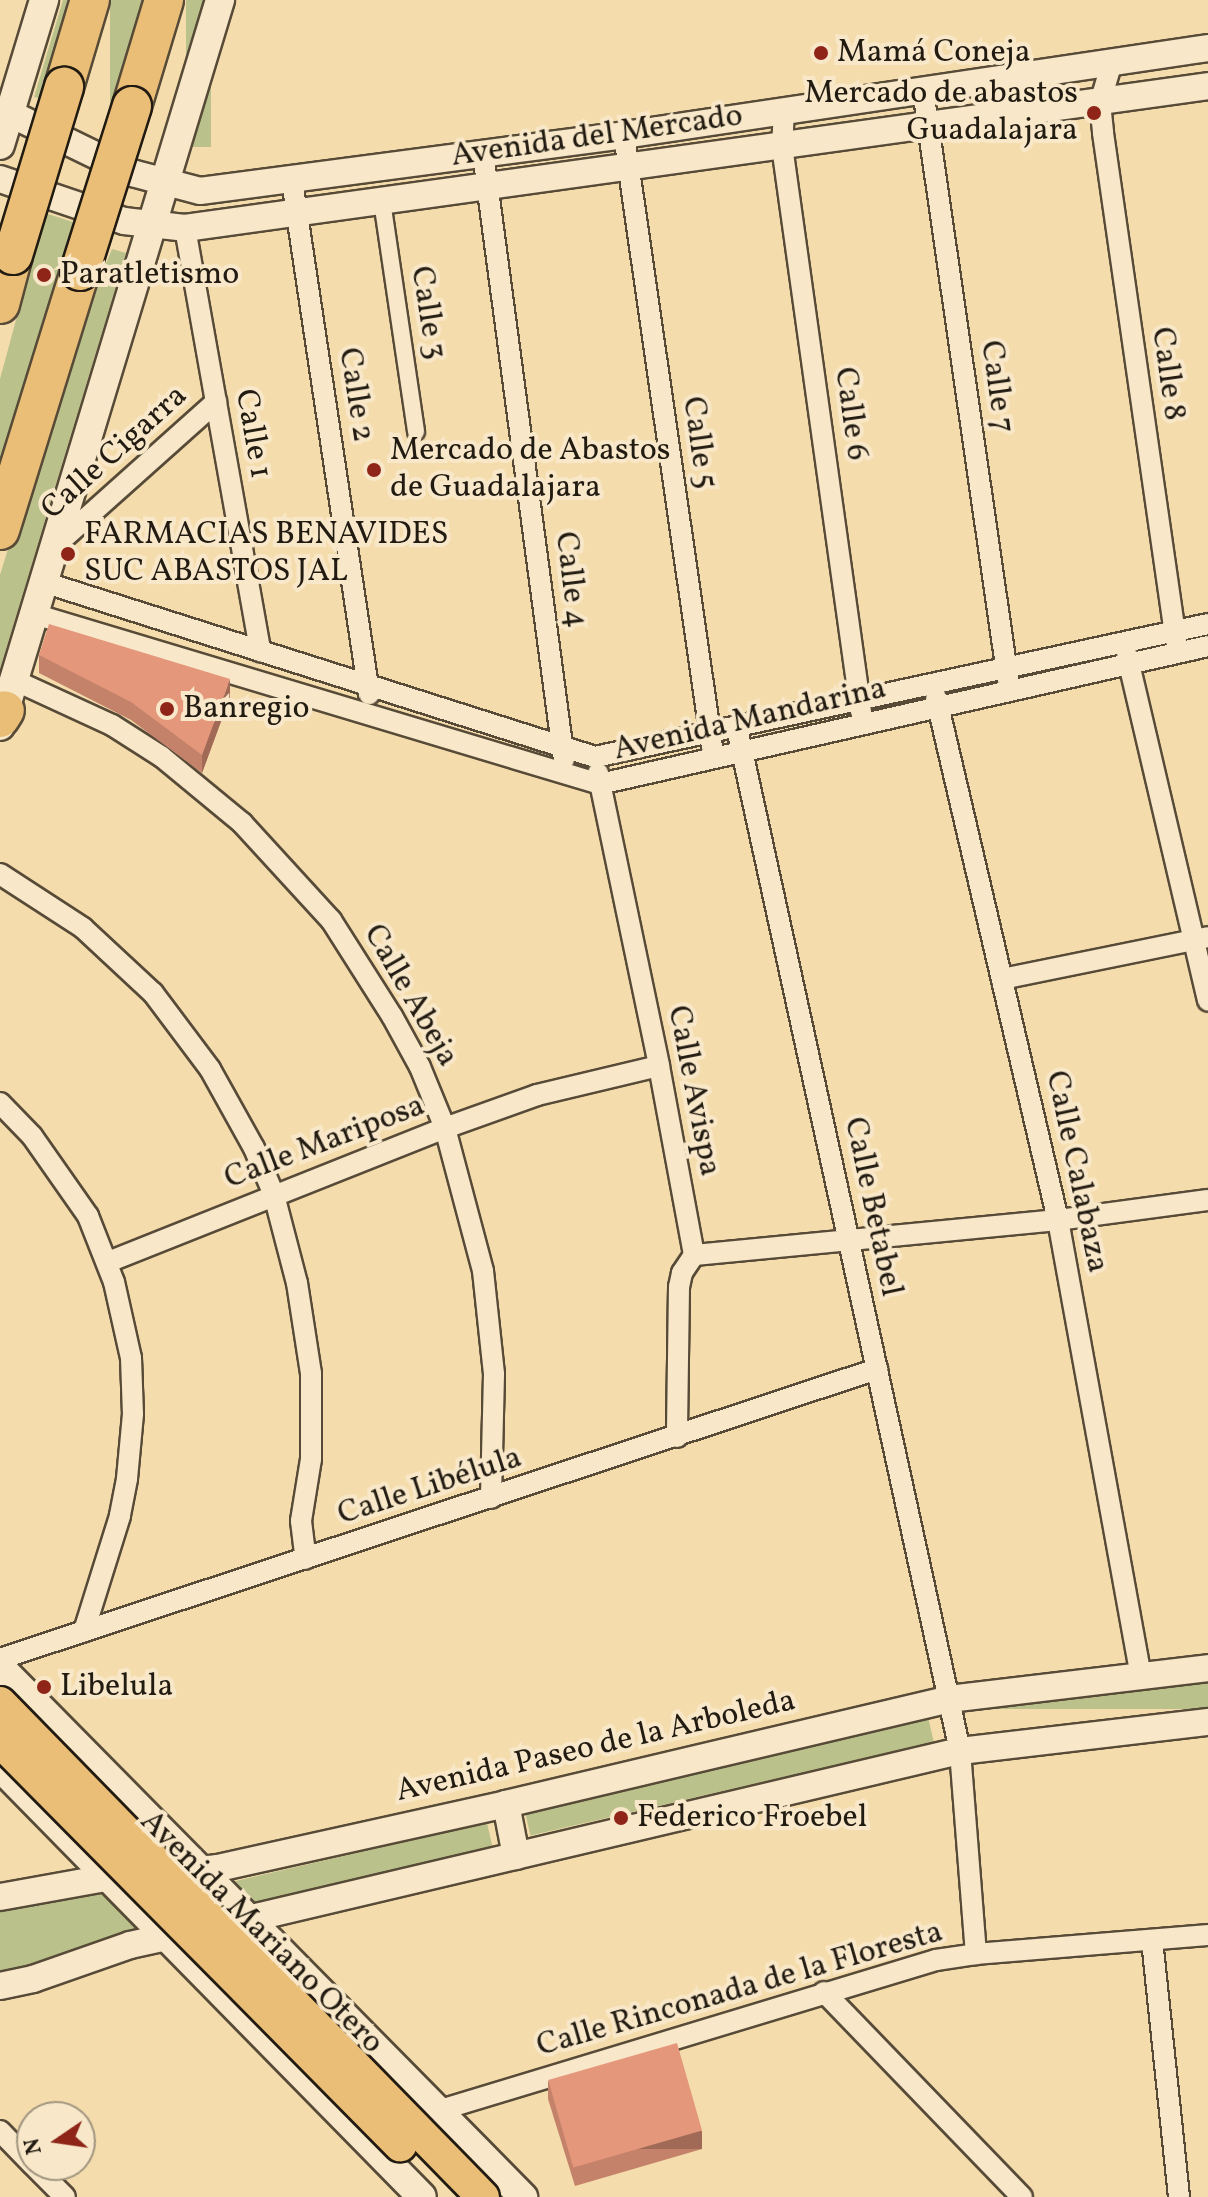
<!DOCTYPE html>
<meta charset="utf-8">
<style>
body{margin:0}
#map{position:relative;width:1208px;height:2197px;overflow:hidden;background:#f5dcac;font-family:Vollkorn,serif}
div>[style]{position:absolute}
.green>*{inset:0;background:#bac18b;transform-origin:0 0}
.roads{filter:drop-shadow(2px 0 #574b38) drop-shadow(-2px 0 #574b38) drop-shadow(0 2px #574b38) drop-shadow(0 -2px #574b38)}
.pedestrian>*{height:16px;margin:-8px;padding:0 8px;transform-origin:8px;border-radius:8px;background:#f8e8c9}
.minor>*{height:20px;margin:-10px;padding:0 10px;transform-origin:10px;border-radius:10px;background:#f8e8c9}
.tertiary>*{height:26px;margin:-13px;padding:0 13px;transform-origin:13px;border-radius:13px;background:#f8e8c9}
.secondary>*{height:28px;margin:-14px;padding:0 14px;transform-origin:14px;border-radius:14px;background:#f8e8c9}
.motorway>*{height:38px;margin:-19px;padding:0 19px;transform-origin:19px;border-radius:19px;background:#eabe76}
.bridges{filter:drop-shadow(2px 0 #221b12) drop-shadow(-2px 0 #221b12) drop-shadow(0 2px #221b12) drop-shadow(0 -2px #221b12)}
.primary-bridge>*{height:32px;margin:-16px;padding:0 16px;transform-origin:16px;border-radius:16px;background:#eabe76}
.motorway-bridge>*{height:38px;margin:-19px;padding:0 19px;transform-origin:19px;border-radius:19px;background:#eabe76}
.wall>*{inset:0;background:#c4826a}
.shaded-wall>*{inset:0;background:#a06a56;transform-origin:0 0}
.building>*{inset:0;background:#e4977b;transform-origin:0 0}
.dots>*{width:22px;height:22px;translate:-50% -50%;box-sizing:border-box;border:4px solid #f8e8c9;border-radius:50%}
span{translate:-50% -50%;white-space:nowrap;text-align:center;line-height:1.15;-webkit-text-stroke:8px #f8e8c9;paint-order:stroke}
.poi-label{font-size:32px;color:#221b12}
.left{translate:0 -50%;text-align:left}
.right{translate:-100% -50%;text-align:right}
.street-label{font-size:32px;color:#221b12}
.north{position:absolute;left:16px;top:2101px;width:80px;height:80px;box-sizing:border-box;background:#f8e8c9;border:2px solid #a29680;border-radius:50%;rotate:257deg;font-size:22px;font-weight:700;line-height:32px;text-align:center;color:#221b12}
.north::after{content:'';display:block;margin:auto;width:28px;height:36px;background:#8f2418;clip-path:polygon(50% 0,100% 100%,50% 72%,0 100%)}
</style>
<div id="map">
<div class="green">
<div style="clip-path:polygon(63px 0,74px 0,43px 99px,34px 97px)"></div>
<div style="left:110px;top:0;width:39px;height:124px"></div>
<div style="left:186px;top:0;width:25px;height:147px"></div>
<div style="clip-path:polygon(45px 213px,79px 224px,0 483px,0 379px)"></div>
<div style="clip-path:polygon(112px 249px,126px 253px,0 669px,0 575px,67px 358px)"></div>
<div style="left:1208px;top:1683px;width:26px;height:224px;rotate:90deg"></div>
<div style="left:928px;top:1717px;width:26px;height:414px;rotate:77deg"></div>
<div style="left:487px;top:1823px;width:27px;height:260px;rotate:77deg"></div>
<div style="clip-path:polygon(104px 1886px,144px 1926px,23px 1970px,0 1974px,0 1908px)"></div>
</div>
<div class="roads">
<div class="pedestrian">
<div style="left:382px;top:201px;width:233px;rotate:81.6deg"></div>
</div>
<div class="minor">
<div style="left:1112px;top:62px;width:43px;rotate:106.3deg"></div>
<div style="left:1100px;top:103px;width:30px;rotate:84deg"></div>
<div style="left:1103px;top:133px;width:513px;rotate:81.82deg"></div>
<div style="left:923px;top:90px;width:596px;rotate:81.8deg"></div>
<div style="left:784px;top:110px;width:36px;rotate:93deg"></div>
<div style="left:782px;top:146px;width:571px;rotate:82.05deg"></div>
<div style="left:624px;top:135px;width:618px;rotate:81.82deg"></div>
<div style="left:483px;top:153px;width:612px;rotate:82.4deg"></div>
<div style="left:292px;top:181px;width:519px;rotate:81.46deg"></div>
<div style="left:185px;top:228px;width:430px;rotate:79.9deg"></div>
<div style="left:56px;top:545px;width:215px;rotate:-41.8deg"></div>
<div style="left:43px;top:582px;width:579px;rotate:17.59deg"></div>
<div style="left:595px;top:757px;width:627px;rotate:-12.24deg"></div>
<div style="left:34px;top:614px;width:591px;rotate:16.72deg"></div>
<div style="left:600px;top:784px;width:623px;rotate:-12.79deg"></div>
<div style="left:1127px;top:655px;width:355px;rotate:76.8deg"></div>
<div style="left:14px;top:680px;width:108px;rotate:24.7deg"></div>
<div style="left:112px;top:725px;width:59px;rotate:32.6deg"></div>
<div style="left:162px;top:757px;width:104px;rotate:39.5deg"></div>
<div style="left:242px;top:823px;width:132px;rotate:47.5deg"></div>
<div style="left:331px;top:920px;width:114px;rotate:57.6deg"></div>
<div style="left:392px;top:1016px;width:58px;rotate:61.2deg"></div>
<div style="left:420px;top:1067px;width:66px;rotate:67.7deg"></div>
<div style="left:445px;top:1128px;width:148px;rotate:75.1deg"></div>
<div style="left:483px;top:1271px;width:104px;rotate:83.9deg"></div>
<div style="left:494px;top:1374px;width:124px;rotate:91.4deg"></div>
<div style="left:936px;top:697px;width:537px;rotate:76.87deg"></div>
<div style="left:1058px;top:1220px;width:463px;rotate:79.7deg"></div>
<div style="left:737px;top:728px;width:1047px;rotate:77.7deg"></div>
<div style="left:960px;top:1751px;width:204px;rotate:85.5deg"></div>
<div style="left:598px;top:773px;width:299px;rotate:78.2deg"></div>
<div style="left:659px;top:1066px;width:192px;rotate:79.5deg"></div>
<div style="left:694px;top:1255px;width:22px;rotate:124deg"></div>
<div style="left:682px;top:1273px;width:14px;rotate:102deg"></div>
<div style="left:679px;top:1287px;width:150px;rotate:90.8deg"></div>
<div style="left:0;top:874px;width:99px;rotate:33deg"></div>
<div style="left:83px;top:928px;width:96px;rotate:42.9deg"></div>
<div style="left:153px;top:993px;width:95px;rotate:53.1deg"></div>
<div style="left:210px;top:1069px;width:90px;rotate:60.9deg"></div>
<div style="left:254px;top:1148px;width:51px;rotate:66.9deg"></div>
<div style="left:274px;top:1195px;width:91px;rotate:75.4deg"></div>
<div style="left:297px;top:1283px;width:91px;rotate:81.2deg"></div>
<div style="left:311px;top:1373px;width:86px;rotate:90deg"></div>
<div style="left:311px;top:1459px;width:63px;rotate:99.2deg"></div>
<div style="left:301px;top:1521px;width:38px;rotate:83deg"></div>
<div style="left:1002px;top:979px;width:210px;rotate:-11.5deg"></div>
<div style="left:0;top:1103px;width:46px;rotate:45.9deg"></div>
<div style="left:32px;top:1136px;width:98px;rotate:55deg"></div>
<div style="left:88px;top:1216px;width:71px;rotate:68.5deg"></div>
<div style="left:114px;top:1282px;width:78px;rotate:77.4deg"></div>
<div style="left:131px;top:1358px;width:56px;rotate:88deg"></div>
<div style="left:133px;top:1414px;width:65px;rotate:95.3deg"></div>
<div style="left:127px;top:1479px;width:38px;rotate:101deg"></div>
<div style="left:120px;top:1516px;width:121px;rotate:107.4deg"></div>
<div style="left:694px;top:1255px;width:366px;rotate:-5.5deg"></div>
<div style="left:1058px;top:1220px;width:151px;rotate:-7.6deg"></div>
<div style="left:108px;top:1262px;width:363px;rotate:-21.7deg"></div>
<div style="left:445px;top:1128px;width:98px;rotate:-19.7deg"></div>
<div style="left:537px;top:1095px;width:125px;rotate:-13.4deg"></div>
<div style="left:0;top:1659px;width:924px;rotate:-18.3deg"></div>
<div style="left:1152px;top:1940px;width:258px;rotate:84deg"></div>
<div style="left:824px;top:1992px;width:285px;rotate:46deg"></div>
<div style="left:437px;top:2111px;width:521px;rotate:-16.84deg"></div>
<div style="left:936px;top:1960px;width:40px;rotate:-8.5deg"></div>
<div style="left:976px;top:1954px;width:233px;rotate:-4.7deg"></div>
<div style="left:0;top:2131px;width:46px;rotate:45.9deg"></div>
<div style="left:33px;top:2165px;width:45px;rotate:45deg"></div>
</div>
<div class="tertiary">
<div style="left:11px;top:114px;width:135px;rotate:26deg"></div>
<div style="left:132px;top:173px;width:70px;rotate:14.8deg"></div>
<div style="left:200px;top:191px;width:428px;rotate:-7.5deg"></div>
<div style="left:624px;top:135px;width:590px;rotate:-8.47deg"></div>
<div style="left:0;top:179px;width:131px;rotate:18.7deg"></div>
<div style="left:124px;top:221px;width:61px;rotate:6.5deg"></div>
<div style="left:185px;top:228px;width:1033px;rotate:-7.9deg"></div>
<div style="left:506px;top:1804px;width:53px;rotate:79.1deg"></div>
<div style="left:185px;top:1872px;width:33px;rotate:-7deg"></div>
<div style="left:218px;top:1868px;width:295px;rotate:-12.5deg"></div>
<div style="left:506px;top:1804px;width:455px;rotate:-13.3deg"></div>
<div style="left:949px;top:1699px;width:261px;rotate:-6.8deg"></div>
<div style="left:0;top:1897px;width:124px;rotate:-10.2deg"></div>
<div style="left:231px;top:1923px;width:749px;rotate:-13.28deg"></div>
<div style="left:960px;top:1751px;width:250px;rotate:-6.7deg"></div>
<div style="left:0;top:1986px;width:34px;rotate:-12deg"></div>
<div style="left:33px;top:1979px;width:103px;rotate:-19.3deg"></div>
<div style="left:130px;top:1945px;width:56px;rotate:-12.3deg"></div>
</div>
<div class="secondary">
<div style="left:0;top:145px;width:152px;rotate:-73.1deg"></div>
<div style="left:0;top:726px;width:759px;rotate:-73.14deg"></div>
<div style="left:0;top:1667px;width:745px;rotate:45.38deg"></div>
<div style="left:0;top:1767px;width:602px;rotate:45.54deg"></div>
</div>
<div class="motorway">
<div style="left:64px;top:87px;width:91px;rotate:-73.4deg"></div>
<div style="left:132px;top:106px;width:111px;rotate:-73.2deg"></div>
<div style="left:0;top:304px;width:51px;rotate:-75.1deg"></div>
<div style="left:0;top:530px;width:271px;rotate:-72.8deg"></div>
<div style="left:0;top:718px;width:9px;rotate:-58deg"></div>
</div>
</div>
<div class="bridges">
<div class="primary-bridge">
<div style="left:0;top:1703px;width:691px;rotate:45.65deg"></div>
<div style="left:0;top:1741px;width:569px;rotate:45.29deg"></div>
</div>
<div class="motorway-bridge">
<div style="left:13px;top:255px;width:176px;rotate:-73.1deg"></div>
<div style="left:80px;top:271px;width:173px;rotate:-72.5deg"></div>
</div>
</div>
<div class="wall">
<div style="clip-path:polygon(39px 655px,230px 697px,202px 773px,131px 720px,39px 673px)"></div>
<div style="clip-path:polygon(548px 2081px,702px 2149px,575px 2186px,548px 2099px)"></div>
</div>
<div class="shaded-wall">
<div style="clip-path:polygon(230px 679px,230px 697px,202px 773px,202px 755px)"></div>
<div style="left:702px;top:2131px;width:18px;height:132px;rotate:90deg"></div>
</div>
<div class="building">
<div style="clip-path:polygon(49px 624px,230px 679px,202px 755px,131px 702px,39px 655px)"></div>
<div style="left:677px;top:2043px;width:91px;height:134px;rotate:74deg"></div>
</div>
<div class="dots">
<div style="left:821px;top:53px;background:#8f2418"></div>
<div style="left:1094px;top:113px;background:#8f2418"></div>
<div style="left:44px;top:275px;background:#8f2418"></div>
<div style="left:374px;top:470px;background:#8f2418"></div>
<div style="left:68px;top:554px;background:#8f2418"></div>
<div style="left:167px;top:709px;background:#8f2418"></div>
<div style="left:44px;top:1687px;background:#8f2418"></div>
<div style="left:621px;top:1818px;background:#8f2418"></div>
</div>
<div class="poi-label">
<span class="left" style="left:837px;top:53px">Mamá Coneja</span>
<span class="right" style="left:1078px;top:113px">Mercado de abastos<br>Guadalajara</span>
<span class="left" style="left:60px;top:275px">Paratletismo</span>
<span class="left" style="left:390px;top:470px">Mercado de Abastos<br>de Guadalajara</span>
<span class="left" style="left:84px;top:554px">FARMACIAS BENAVIDES<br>SUC ABASTOS JAL</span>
<span class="left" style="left:183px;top:709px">Banregio</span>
<span class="left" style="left:60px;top:1687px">Libelula</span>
<span class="left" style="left:637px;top:1818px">Federico Froebel</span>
</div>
<div class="street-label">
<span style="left:597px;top:137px;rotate:-8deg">Avenida del Mercado</span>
<span style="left:427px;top:313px;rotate:81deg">Calle 3</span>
<span style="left:1167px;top:374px;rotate:82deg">Calle 8</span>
<span style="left:996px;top:387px;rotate:82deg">Calle 7</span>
<span style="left:355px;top:395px;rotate:81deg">Calle 2</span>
<span style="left:850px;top:414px;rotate:82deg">Calle 6</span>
<span style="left:252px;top:434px;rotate:80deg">Calle 1</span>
<span style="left:698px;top:443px;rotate:82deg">Calle 5</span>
<span style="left:115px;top:453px;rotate:-42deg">Calle Cigarra</span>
<span style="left:570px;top:580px;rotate:83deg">Calle 4</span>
<span style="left:750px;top:720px;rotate:-13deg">Avenida Mandarina</span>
<span style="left:410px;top:996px;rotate:60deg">Calle Abeja</span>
<span style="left:693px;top:1091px;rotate:79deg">Calle Avispa</span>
<span style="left:325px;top:1143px;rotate:-21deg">Calle Mariposa</span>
<span style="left:1076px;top:1172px;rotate:78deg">Calle Calabaza</span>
<span style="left:872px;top:1207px;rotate:78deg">Calle Betabel</span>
<span style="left:430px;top:1487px;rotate:-18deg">Calle Libélula</span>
<span style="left:596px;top:1747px;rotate:-13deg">Avenida Paseo de la Arboleda</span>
<span style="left:261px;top:1933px;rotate:45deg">Avenida Mariano Otero</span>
<span style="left:740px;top:1990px;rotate:-16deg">Calle Rinconada de la Floresta</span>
</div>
<div class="north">N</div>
</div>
